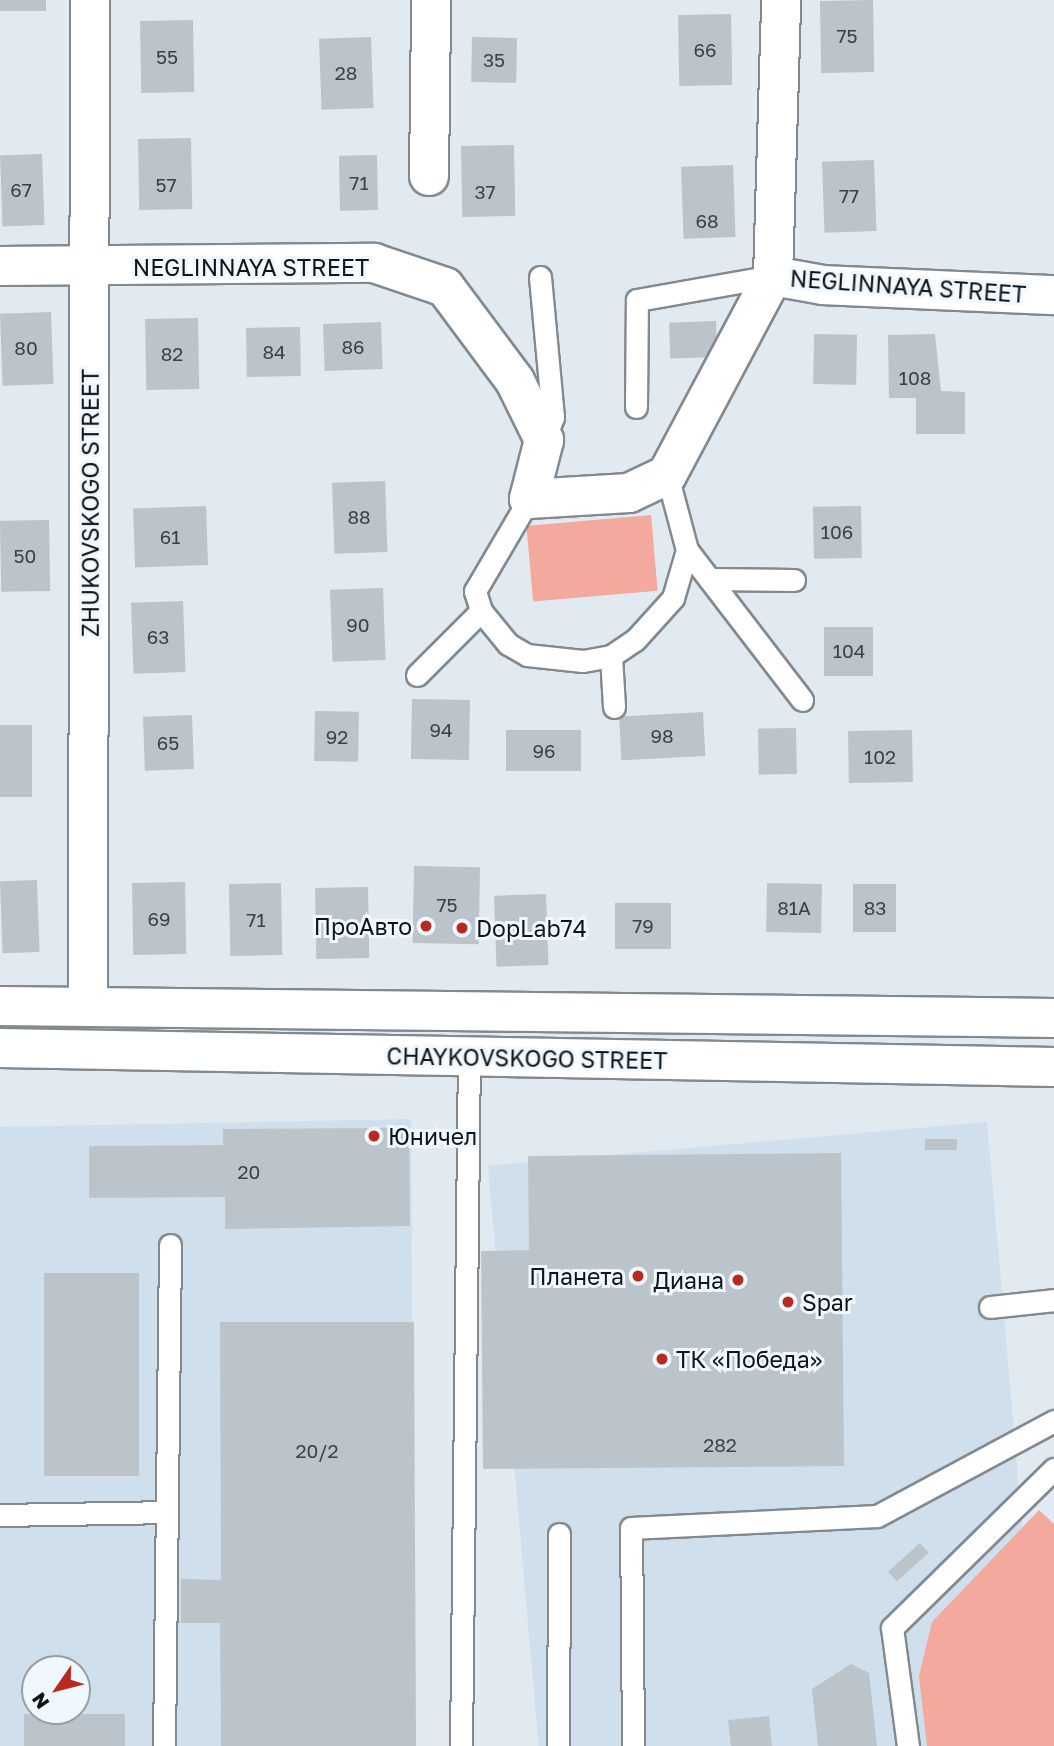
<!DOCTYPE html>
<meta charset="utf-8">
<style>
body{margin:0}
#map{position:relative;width:1054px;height:1746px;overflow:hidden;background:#e1eaf1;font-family:"Golos Text",sans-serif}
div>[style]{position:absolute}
.built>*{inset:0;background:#d0dfec;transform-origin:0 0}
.green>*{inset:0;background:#f3a99d;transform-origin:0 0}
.building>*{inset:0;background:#bbc4ca;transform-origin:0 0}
.roads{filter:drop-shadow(2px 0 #828a90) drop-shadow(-2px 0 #828a90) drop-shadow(0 2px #828a90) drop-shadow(0 -2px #828a90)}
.service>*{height:21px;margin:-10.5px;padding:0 10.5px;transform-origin:10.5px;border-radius:10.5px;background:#fff}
.minor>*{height:38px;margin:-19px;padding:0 19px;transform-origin:19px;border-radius:19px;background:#fff}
.secondary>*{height:38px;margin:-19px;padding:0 19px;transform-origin:19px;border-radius:19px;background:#fff}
.dots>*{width:19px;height:19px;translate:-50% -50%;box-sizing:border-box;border:4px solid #eff8ff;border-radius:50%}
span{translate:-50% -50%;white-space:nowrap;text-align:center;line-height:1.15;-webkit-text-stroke:6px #eff8ff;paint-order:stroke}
.number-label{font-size:19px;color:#3c4144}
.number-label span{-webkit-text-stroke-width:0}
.street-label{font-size:23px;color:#121517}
.poi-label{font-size:23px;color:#121517}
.right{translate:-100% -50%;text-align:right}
.left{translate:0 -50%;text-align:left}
.north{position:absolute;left:21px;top:1655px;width:70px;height:70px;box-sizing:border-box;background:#eff8ff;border:2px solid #979da2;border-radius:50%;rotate:235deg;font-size:19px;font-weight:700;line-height:28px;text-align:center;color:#121517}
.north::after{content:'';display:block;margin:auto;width:24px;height:32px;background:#b82a1f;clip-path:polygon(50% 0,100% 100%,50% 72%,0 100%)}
</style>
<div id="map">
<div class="built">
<div style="clip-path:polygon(evenodd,411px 1119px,415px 1746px,0 1746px,0 1127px,411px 1119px,35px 1669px,77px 1669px,77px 1711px,35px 1711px,35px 1669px)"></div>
<div style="left:987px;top:1122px;width:626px;height:501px;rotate:85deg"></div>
</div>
<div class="green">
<div style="left:651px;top:515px;width:76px;height:125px;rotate:85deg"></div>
<div style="clip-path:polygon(1039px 1510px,1054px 1524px,1054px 1746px,927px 1746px,919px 1676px,932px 1622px)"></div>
</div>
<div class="building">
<div style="left:0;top:0;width:46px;height:11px"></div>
<div style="left:873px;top:0;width:72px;height:53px;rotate:89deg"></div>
<div style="left:731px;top:14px;width:71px;height:53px;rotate:89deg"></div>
<div style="left:193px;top:20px;width:72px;height:53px;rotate:89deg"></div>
<div style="left:371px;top:37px;width:71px;height:52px;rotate:88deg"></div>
<div style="left:472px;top:37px;width:45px;height:45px;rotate:1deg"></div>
<div style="left:191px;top:138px;width:71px;height:53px;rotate:89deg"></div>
<div style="left:514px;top:145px;width:71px;height:53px;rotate:89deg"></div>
<div style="left:42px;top:154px;width:71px;height:42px;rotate:88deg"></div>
<div style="left:377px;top:155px;width:55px;height:38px;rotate:89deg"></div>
<div style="left:874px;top:160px;width:71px;height:52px;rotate:88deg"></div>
<div style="left:733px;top:165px;width:72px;height:52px;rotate:88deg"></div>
<div style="left:51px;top:312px;width:72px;height:51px;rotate:88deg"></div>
<div style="left:198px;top:318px;width:71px;height:53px;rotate:89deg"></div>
<div style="left:716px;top:321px;width:36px;height:47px;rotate:88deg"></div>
<div style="left:381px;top:322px;width:47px;height:58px;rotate:88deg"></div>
<div style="left:300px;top:327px;width:49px;height:54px;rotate:89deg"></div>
<div style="left:814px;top:334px;width:43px;height:50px;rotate:1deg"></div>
<div style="clip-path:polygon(935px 334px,941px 391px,965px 392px,965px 434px,916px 434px,916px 398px,889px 398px,888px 335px)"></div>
<div style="left:385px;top:481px;width:71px;height:53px;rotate:88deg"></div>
<div style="left:206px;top:506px;width:59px;height:73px;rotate:88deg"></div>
<div style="left:861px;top:506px;width:52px;height:48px;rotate:89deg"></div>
<div style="left:49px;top:520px;width:71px;height:49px;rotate:89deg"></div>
<div style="left:383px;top:588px;width:72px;height:53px;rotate:88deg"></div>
<div style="left:183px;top:601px;width:71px;height:52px;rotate:88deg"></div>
<div style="left:824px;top:627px;width:49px;height:49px"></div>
<div style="left:412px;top:699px;width:58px;height:60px;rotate:1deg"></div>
<div style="left:315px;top:711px;width:44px;height:50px;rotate:1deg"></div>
<div style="left:703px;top:712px;width:44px;height:84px;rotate:87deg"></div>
<div style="left:192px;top:715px;width:54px;height:49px;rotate:88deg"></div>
<div style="left:0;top:725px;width:32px;height:72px"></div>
<div style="left:796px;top:728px;width:46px;height:38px;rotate:89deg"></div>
<div style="left:581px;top:730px;width:41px;height:75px;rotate:90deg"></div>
<div style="left:912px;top:730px;width:52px;height:64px;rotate:89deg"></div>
<div style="left:414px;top:866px;width:66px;height:77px;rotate:1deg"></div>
<div style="left:37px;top:880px;width:72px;height:37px;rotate:88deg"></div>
<div style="left:185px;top:882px;width:72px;height:53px;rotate:89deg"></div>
<div style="left:281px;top:883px;width:72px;height:52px;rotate:89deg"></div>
<div style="left:767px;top:883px;width:55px;height:49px;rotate:1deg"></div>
<div style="left:853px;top:884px;width:43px;height:48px"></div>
<div style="left:368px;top:887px;width:71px;height:53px;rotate:89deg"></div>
<div style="left:546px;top:894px;width:71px;height:52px;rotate:88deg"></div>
<div style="left:615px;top:903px;width:56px;height:46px"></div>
<div style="clip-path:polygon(409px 1128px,410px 1226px,225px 1229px,225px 1197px,89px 1198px,89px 1146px,223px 1145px,223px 1129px)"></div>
<div style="left:925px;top:1139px;width:32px;height:11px"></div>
<div style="clip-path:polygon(841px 1153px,844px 1466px,483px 1469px,481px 1251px,529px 1250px,528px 1156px)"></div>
<div style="left:44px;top:1273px;width:95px;height:203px"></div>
<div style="clip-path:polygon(220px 1322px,414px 1322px,416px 1746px,221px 1746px,220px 1623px,181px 1623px,181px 1579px,221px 1580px)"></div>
<div style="left:920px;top:1543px;width:13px;height:43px;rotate:48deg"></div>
<div style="clip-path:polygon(851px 1664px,869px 1673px,877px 1746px,818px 1746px,812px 1689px)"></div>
<div style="left:24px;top:1714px;width:101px;height:32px"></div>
<div style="clip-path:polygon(769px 1716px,772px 1746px,731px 1746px,728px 1720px)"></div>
</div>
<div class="roads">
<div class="service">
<div style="left:540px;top:277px;width:141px;rotate:84.7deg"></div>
<div style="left:553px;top:417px;width:25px;rotate:111deg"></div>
<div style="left:636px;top:407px;width:107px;rotate:-89.5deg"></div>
<div style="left:637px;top:300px;width:138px;rotate:-10deg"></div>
<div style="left:529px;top:499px;width:107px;rotate:120.4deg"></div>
<div style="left:475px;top:591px;width:21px;rotate:73deg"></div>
<div style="left:481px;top:611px;width:43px;rotate:50.7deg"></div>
<div style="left:508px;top:644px;width:22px;rotate:30deg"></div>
<div style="left:527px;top:655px;width:56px;rotate:6.1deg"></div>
<div style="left:583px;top:661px;width:28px;rotate:-10deg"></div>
<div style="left:611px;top:656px;width:29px;rotate:-34deg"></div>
<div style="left:635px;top:640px;width:57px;rotate:-47.9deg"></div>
<div style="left:673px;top:598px;width:50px;rotate:-73.7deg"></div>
<div style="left:687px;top:550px;width:78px;rotate:-104.9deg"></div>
<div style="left:687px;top:550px;width:189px;rotate:52.5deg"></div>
<div style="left:712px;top:579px;width:82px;rotate:0.7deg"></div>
<div style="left:611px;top:656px;width:51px;rotate:86.6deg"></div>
<div style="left:417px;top:675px;width:91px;rotate:-45deg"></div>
<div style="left:990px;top:1307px;width:64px;rotate:-6.2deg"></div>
<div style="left:0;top:1515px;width:166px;rotate:-1deg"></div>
<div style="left:164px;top:1746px;width:501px;rotate:-89.31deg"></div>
<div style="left:461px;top:1746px;width:690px;rotate:-89.34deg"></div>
<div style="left:558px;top:1746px;width:212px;rotate:-89.7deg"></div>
<div style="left:633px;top:1746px;width:218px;rotate:-90.5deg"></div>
<div style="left:631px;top:1528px;width:246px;rotate:-2.8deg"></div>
<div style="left:877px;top:1516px;width:201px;rotate:-28.2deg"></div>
<div style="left:908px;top:1746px;width:119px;rotate:-97.7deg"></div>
<div style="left:892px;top:1628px;width:227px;rotate:-44.5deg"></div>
</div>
<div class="minor">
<div style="left:429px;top:176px;width:176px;rotate:-89.3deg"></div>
<div style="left:0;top:266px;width:374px;rotate:-0.5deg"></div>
<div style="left:374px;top:263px;width:75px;rotate:18.7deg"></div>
<div style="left:445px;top:287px;width:117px;rotate:53.3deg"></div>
<div style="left:515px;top:381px;width:66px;rotate:63.8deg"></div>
<div style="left:544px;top:440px;width:61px;rotate:104.3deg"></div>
<div style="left:529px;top:499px;width:100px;rotate:-3.4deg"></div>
<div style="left:629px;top:493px;width:42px;rotate:-25.3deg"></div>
<div style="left:667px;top:475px;width:225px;rotate:-62deg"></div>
<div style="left:773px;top:276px;width:51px;rotate:10.2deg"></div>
<div style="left:823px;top:285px;width:231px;rotate:2.5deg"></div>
<div style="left:773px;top:276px;width:276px;rotate:-88.3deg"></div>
<div style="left:88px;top:1007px;width:1007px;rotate:-89.89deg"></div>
</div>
<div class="secondary">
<div style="left:0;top:1006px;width:1054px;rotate:0.65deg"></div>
<div style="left:0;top:1048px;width:1054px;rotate:1.03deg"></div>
</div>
</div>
<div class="dots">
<div style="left:426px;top:926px;background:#b82a1f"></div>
<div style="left:462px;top:928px;background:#b82a1f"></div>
<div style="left:374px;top:1136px;background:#b82a1f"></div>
<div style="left:638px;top:1276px;background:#b82a1f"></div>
<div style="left:738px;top:1280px;background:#b82a1f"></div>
<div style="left:788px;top:1302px;background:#b82a1f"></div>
<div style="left:662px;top:1359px;background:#b82a1f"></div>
</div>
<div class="number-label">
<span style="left:847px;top:36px">75</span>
<span style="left:705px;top:50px">66</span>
<span style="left:167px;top:57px">55</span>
<span style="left:494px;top:60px">35</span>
<span style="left:346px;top:73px">28</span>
<span style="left:359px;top:183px">71</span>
<span style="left:166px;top:185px">57</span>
<span style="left:21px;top:190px">67</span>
<span style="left:485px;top:192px">37</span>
<span style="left:849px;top:196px">77</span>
<span style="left:707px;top:221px">68</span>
<span style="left:353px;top:347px">86</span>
<span style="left:26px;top:348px">80</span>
<span style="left:274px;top:352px">84</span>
<span style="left:172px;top:354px">82</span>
<span style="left:915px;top:378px">108</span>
<span style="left:359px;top:517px">88</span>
<span style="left:837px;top:532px">106</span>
<span style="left:170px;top:537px">61</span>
<span style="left:25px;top:556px">50</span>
<span style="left:358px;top:625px">90</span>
<span style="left:158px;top:637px">63</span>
<span style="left:849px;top:651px">104</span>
<span style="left:441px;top:730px">94</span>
<span style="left:662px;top:736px">98</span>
<span style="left:337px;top:737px">92</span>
<span style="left:168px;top:743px">65</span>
<span style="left:544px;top:751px">96</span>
<span style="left:880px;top:757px">102</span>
<span style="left:447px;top:905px">75</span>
<span style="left:794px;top:908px">81А</span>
<span style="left:875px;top:908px">83</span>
<span style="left:159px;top:919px">69</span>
<span style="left:256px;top:920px">71</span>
<span style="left:643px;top:926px">79</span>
<span style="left:249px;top:1172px">20</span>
<span style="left:720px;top:1445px">282</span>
<span style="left:317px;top:1451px">20/2</span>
</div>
<div class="street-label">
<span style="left:251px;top:267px">NEGLINNAYA STREET</span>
<span style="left:908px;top:286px;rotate:4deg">NEGLINNAYA STREET</span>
<span style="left:90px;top:503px;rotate:-90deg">ZHUKOVSKOGO STREET</span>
<span style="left:527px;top:1058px;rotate:1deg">CHAYKOVSKOGO STREET</span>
</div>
<div class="poi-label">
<span class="right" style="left:412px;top:926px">ПроАвто</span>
<span class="left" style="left:476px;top:928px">DopLab74</span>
<span class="left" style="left:388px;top:1136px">Юничел</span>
<span class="right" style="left:624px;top:1276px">Планета</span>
<span class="right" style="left:724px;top:1280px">Диана</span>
<span class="left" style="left:802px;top:1302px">Spar</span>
<span class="left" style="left:676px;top:1359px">ТК «Победа»</span>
</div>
<div class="north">N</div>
</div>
